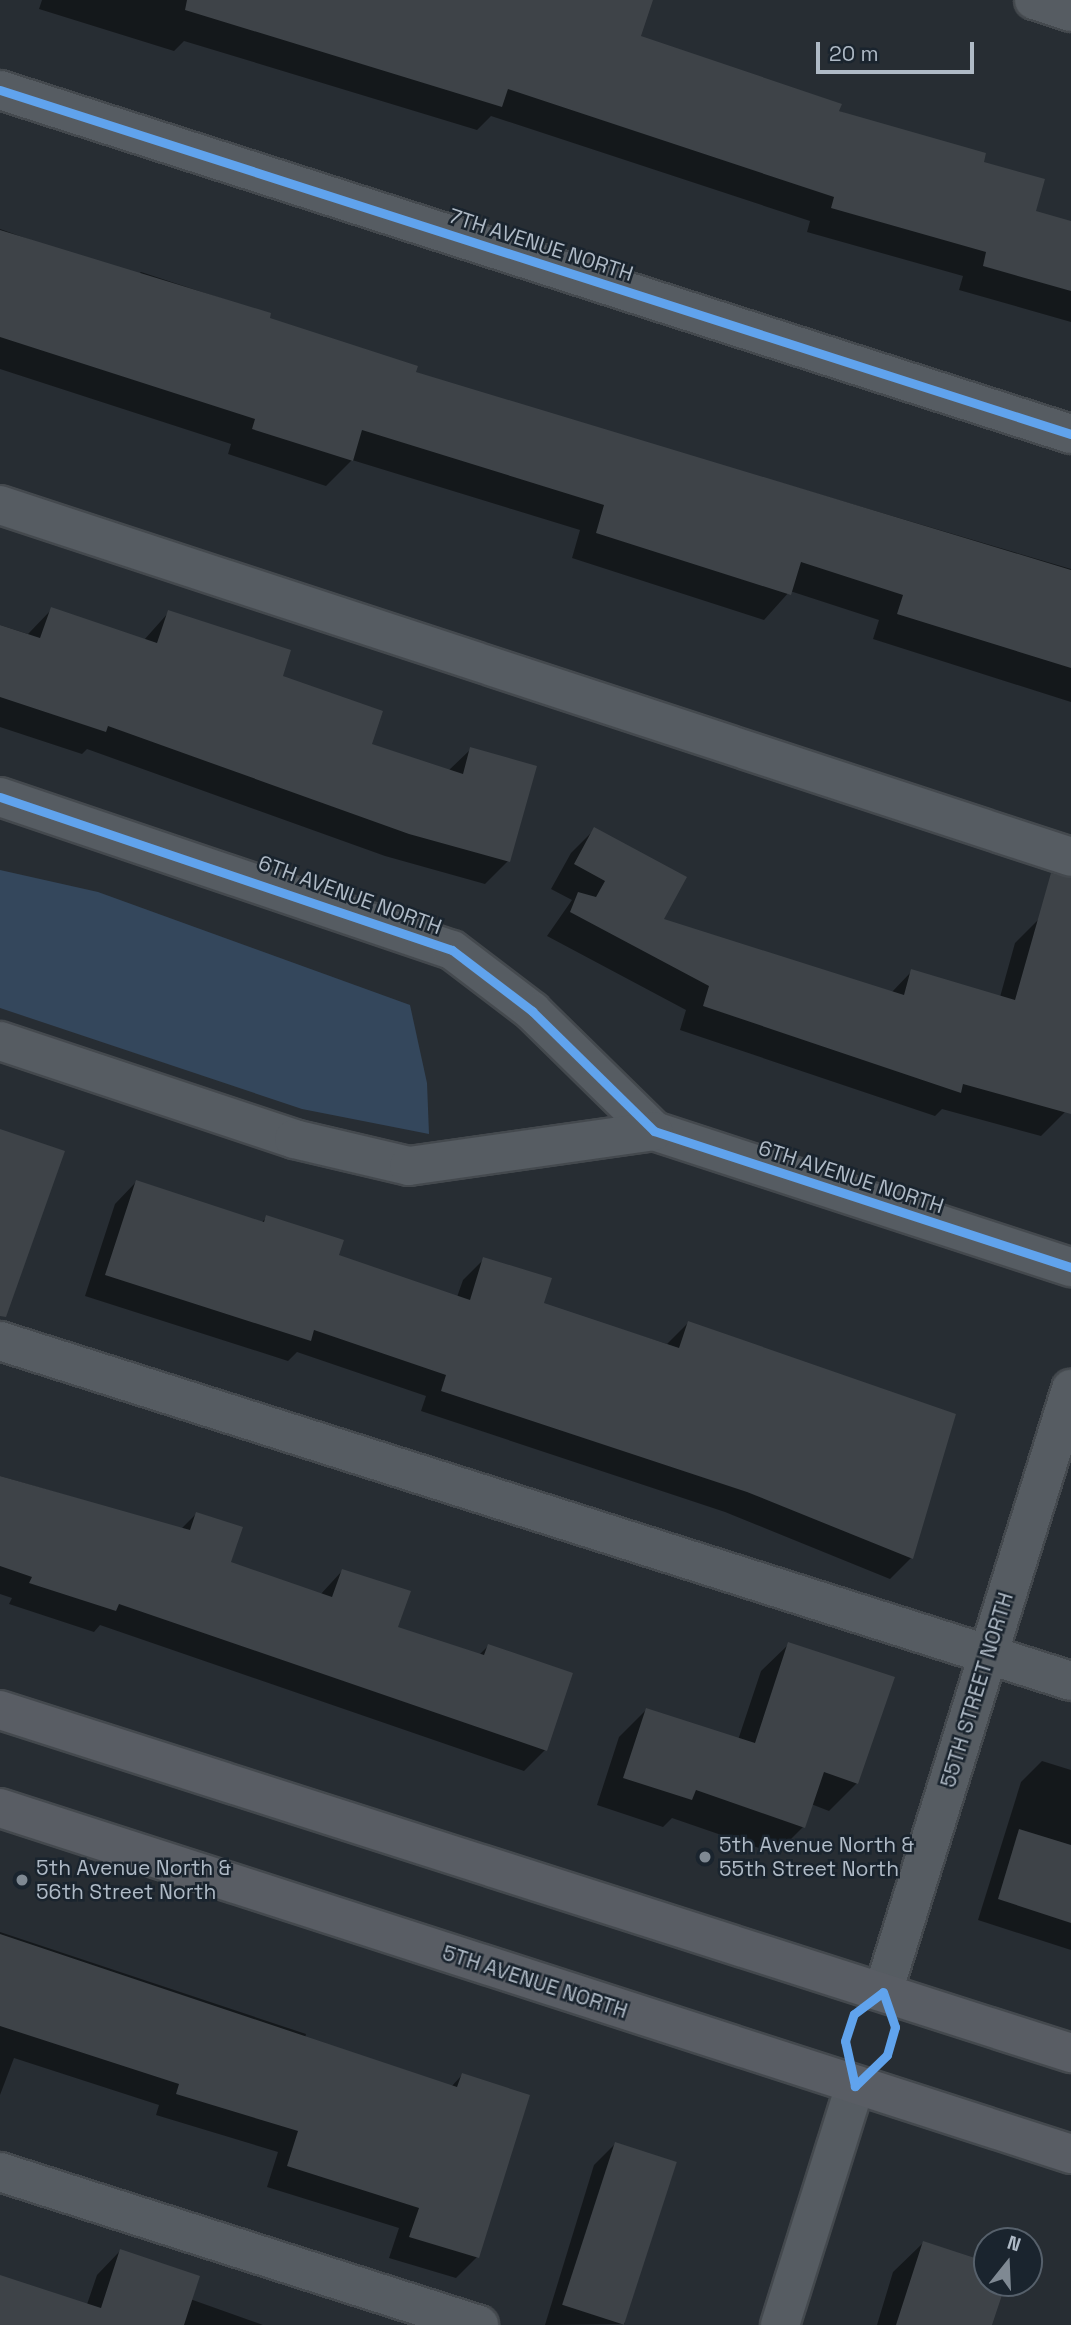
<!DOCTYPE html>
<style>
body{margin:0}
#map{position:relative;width:1071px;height:2325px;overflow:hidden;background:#272d33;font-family:"Space Grotesk",sans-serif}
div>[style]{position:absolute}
.water>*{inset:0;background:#34475c}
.shadow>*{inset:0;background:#0007}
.building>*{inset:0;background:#3e4348;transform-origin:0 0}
.roads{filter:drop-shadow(2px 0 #44494e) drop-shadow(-2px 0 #44494e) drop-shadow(0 2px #44494e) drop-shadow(0 -2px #44494e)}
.minor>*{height:38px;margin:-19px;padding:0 19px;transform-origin:19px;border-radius:19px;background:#565c62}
.major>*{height:38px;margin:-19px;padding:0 19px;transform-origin:19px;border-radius:19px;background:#595d64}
.cycleway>*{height:9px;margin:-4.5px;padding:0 4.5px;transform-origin:4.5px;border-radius:4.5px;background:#60a3ed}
.dots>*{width:19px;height:19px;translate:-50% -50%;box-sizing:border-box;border:4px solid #1a242e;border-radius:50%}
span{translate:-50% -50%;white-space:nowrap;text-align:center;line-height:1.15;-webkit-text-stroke:5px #1a242e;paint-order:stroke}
.street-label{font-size:21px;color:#afbac6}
.poi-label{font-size:21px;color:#afbac6}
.left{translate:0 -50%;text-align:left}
.north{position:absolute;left:973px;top:2227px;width:70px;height:70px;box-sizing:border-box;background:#1a242e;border:2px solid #56606b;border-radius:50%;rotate:18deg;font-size:19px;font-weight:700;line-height:28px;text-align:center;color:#afbac6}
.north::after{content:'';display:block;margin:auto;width:24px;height:32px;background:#7f8993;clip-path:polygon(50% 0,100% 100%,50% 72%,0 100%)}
.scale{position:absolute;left:816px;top:42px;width:158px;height:32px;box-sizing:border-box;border:4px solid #afbac6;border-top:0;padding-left:9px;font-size:21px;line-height:24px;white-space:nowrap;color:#afbac6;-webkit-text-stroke:5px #1a242e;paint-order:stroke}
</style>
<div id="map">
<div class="water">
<div style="clip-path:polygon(0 870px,98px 892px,410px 1005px,427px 1083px,429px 1134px,302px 1109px,0 1008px)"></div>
</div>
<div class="shadow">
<div style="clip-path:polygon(42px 0,651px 0,639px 37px,982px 164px,1033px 212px,1071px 223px,1071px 322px,959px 290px,963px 276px,807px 232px,810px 221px,491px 116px,477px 130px,184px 41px,174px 51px,39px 9px)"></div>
<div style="clip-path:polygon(0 229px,135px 277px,141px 272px,269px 314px,267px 319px,414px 374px,1071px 569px,1071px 702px,873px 639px,879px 620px,790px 591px,764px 620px,572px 558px,580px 530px,352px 460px,326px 486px,228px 454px,231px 444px,0 369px)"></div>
<div style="clip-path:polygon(52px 609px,144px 640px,169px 612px,281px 677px,369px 745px,448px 771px,471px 749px,508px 861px,485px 884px,385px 856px,87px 749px,82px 754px,0 727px,0 625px,28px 634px)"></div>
<div style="clip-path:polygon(595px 829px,662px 920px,891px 993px,912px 971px,1000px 997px,1015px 943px,1039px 919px,1071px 928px,1071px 1091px,1065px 1112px,1041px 1136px,942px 1109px,935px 1116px,680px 1030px,686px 1010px,547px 936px,572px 900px,551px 889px,571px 853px)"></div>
<div style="clip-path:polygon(136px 1182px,261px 1223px,267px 1217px,336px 1256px,457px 1297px,463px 1280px,484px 1259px,542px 1304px,667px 1344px,688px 1323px,911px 1558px,890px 1579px,725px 1512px,421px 1411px,426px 1396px,297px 1352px,288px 1361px,85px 1296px,115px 1204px)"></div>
<div style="clip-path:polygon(0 1476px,181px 1529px,196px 1514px,228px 1563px,320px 1595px,342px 1571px,396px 1628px,479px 1655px,488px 1646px,571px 1674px,545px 1750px,524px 1771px,100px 1625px,94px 1632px,9px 1604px,12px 1598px,0 1594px)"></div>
<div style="clip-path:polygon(789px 1644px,857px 1783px,829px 1811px,811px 1804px,803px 1827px,776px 1854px,672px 1818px,663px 1827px,597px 1805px,619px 1737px,646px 1710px,738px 1740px,761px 1671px)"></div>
<div style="clip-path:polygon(1042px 1761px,1071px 1770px,1071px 1950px,978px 1920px,1021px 1782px)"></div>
<div style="clip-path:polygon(0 1932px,306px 2034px,304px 2042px,451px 2087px,462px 2075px,477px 2257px,456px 2278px,389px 2258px,399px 2228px,267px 2187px,278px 2152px,156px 2115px,159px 2105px,14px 2058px,0 2095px)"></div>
<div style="clip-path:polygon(615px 2144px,625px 2324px,545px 2325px,594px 2165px)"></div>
<div style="clip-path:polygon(923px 2243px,987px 2263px,987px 2283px,1004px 2283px,990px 2325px,877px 2325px,893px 2272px)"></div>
<div style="clip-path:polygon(120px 2251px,190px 2299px,263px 2325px,80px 2325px,97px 2275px)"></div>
</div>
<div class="building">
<div style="clip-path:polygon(187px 0,653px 0,641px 36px,842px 104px,839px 111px,986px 153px,984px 162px,1045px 179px,1036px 211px,1071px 221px,1071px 291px,983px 266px,986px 252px,831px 208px,834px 197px,508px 89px,502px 107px,185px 10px)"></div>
<div style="clip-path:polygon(0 230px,271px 313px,270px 318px,418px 366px,416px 372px,1071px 570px,1071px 668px,897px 614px,903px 595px,801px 562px,791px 595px,596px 533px,604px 505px,362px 430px,353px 461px,252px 429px,255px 419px,0 337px)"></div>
<div style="clip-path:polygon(51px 607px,157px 643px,168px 610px,291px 650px,283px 676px,383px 711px,372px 744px,463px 774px,470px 747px,537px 766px,510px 862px,409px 834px,108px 726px,106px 732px,0 697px,0 625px,40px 638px)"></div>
<div style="clip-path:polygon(594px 827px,687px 877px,664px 919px,904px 995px,911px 969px,1015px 1000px,1051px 873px,1071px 878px,1071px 1114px,963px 1084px,961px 1093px,703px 1006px,709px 986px,570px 912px,578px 892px,596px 897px,605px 881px,574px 864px)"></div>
<div style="clip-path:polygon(0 1129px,65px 1151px,6px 1317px,0 1316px)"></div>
<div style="clip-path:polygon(136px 1180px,264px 1222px,266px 1215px,344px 1240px,339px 1255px,470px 1300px,483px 1257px,552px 1278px,544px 1303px,679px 1348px,688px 1321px,956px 1414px,913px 1559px,747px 1492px,441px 1391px,446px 1375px,314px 1330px,311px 1341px,105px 1275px)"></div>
<div style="clip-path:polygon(0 1476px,190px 1530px,196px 1512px,243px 1527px,231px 1562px,332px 1597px,342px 1569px,411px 1591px,398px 1627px,484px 1655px,488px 1644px,573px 1673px,547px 1751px,119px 1604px,116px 1611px,29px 1583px,32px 1577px,0 1566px)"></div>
<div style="clip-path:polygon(788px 1642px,895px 1677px,858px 1784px,824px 1772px,805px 1828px,696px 1790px,692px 1800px,623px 1778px,646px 1708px,755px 1743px)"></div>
<div style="clip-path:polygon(1019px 1829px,1071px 1845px,1071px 1923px,998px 1899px)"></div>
<div style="clip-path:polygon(0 1934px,457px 2087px,462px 2073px,530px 2095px,479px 2258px,409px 2237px,419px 2208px,287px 2166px,298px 2131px,176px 2094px,179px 2084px,0 2026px)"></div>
<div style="left:615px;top:2142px;width:65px;height:171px;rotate:18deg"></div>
<div style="clip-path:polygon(923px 2241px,987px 2262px,987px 2283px,1006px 2283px,992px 2325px,896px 2325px)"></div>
<div style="clip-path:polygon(120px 2249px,200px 2276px,184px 2325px,0 2325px,0 2275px,101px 2308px)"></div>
</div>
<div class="roads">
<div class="minor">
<div style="left:1034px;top:0;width:39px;rotate:18deg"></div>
<div style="left:0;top:90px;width:1125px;rotate:17.81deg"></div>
<div style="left:0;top:505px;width:1127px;rotate:18.19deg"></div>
<div style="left:0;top:797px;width:477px;rotate:18.7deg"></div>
<div style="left:452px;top:950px;width:101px;rotate:37.3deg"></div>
<div style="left:532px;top:1011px;width:171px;rotate:44.5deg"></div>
<div style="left:654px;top:1131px;width:439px;rotate:18.1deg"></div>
<div style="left:0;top:1041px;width:310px;rotate:18.4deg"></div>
<div style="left:294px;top:1139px;width:118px;rotate:13.2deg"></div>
<div style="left:409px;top:1166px;width:247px;rotate:-8.1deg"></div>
<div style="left:0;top:1341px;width:1124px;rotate:17.61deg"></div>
<div style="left:883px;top:1992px;width:632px;rotate:-72.68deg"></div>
<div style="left:0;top:2172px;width:503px;rotate:17.71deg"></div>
<div style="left:780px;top:2325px;width:250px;rotate:-72.6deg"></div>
</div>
<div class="major">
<div style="left:0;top:1710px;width:1125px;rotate:17.76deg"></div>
<div style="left:0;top:1808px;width:1126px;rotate:17.9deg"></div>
</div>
</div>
<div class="cycleway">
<div style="left:0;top:90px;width:1125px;rotate:17.81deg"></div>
<div style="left:0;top:797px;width:477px;rotate:18.7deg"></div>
<div style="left:452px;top:950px;width:101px;rotate:37.3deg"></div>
<div style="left:532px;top:1011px;width:171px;rotate:44.5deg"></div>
<div style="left:654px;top:1131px;width:439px;rotate:18.1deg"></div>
<div style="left:883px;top:1992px;width:37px;rotate:71deg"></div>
<div style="left:895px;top:2027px;width:29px;rotate:106deg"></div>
<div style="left:887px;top:2055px;width:45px;rotate:135.9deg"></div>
<div style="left:855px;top:2086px;width:46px;rotate:-102.5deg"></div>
<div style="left:845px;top:2041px;width:28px;rotate:-72deg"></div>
<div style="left:854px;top:2014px;width:36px;rotate:-37deg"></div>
</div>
<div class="dots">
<div style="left:705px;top:1857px;background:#7f8993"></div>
<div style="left:22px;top:1880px;background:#7f8993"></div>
</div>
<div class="street-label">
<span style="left:541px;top:245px;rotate:18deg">7TH AVENUE NORTH</span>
<span style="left:350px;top:895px;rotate:20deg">6TH AVENUE NORTH</span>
<span style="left:851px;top:1177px;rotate:18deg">6TH AVENUE NORTH</span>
<span style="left:977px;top:1690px;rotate:-73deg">55TH STREET NORTH</span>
<span style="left:535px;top:1982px;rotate:18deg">5TH AVENUE NORTH</span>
</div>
<div class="poi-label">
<span class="left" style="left:719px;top:1857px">5th Avenue North &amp;<br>55th Street North</span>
<span class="left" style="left:36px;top:1880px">5th Avenue North &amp;<br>56th Street North</span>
</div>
<div class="north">N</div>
<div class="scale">20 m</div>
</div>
